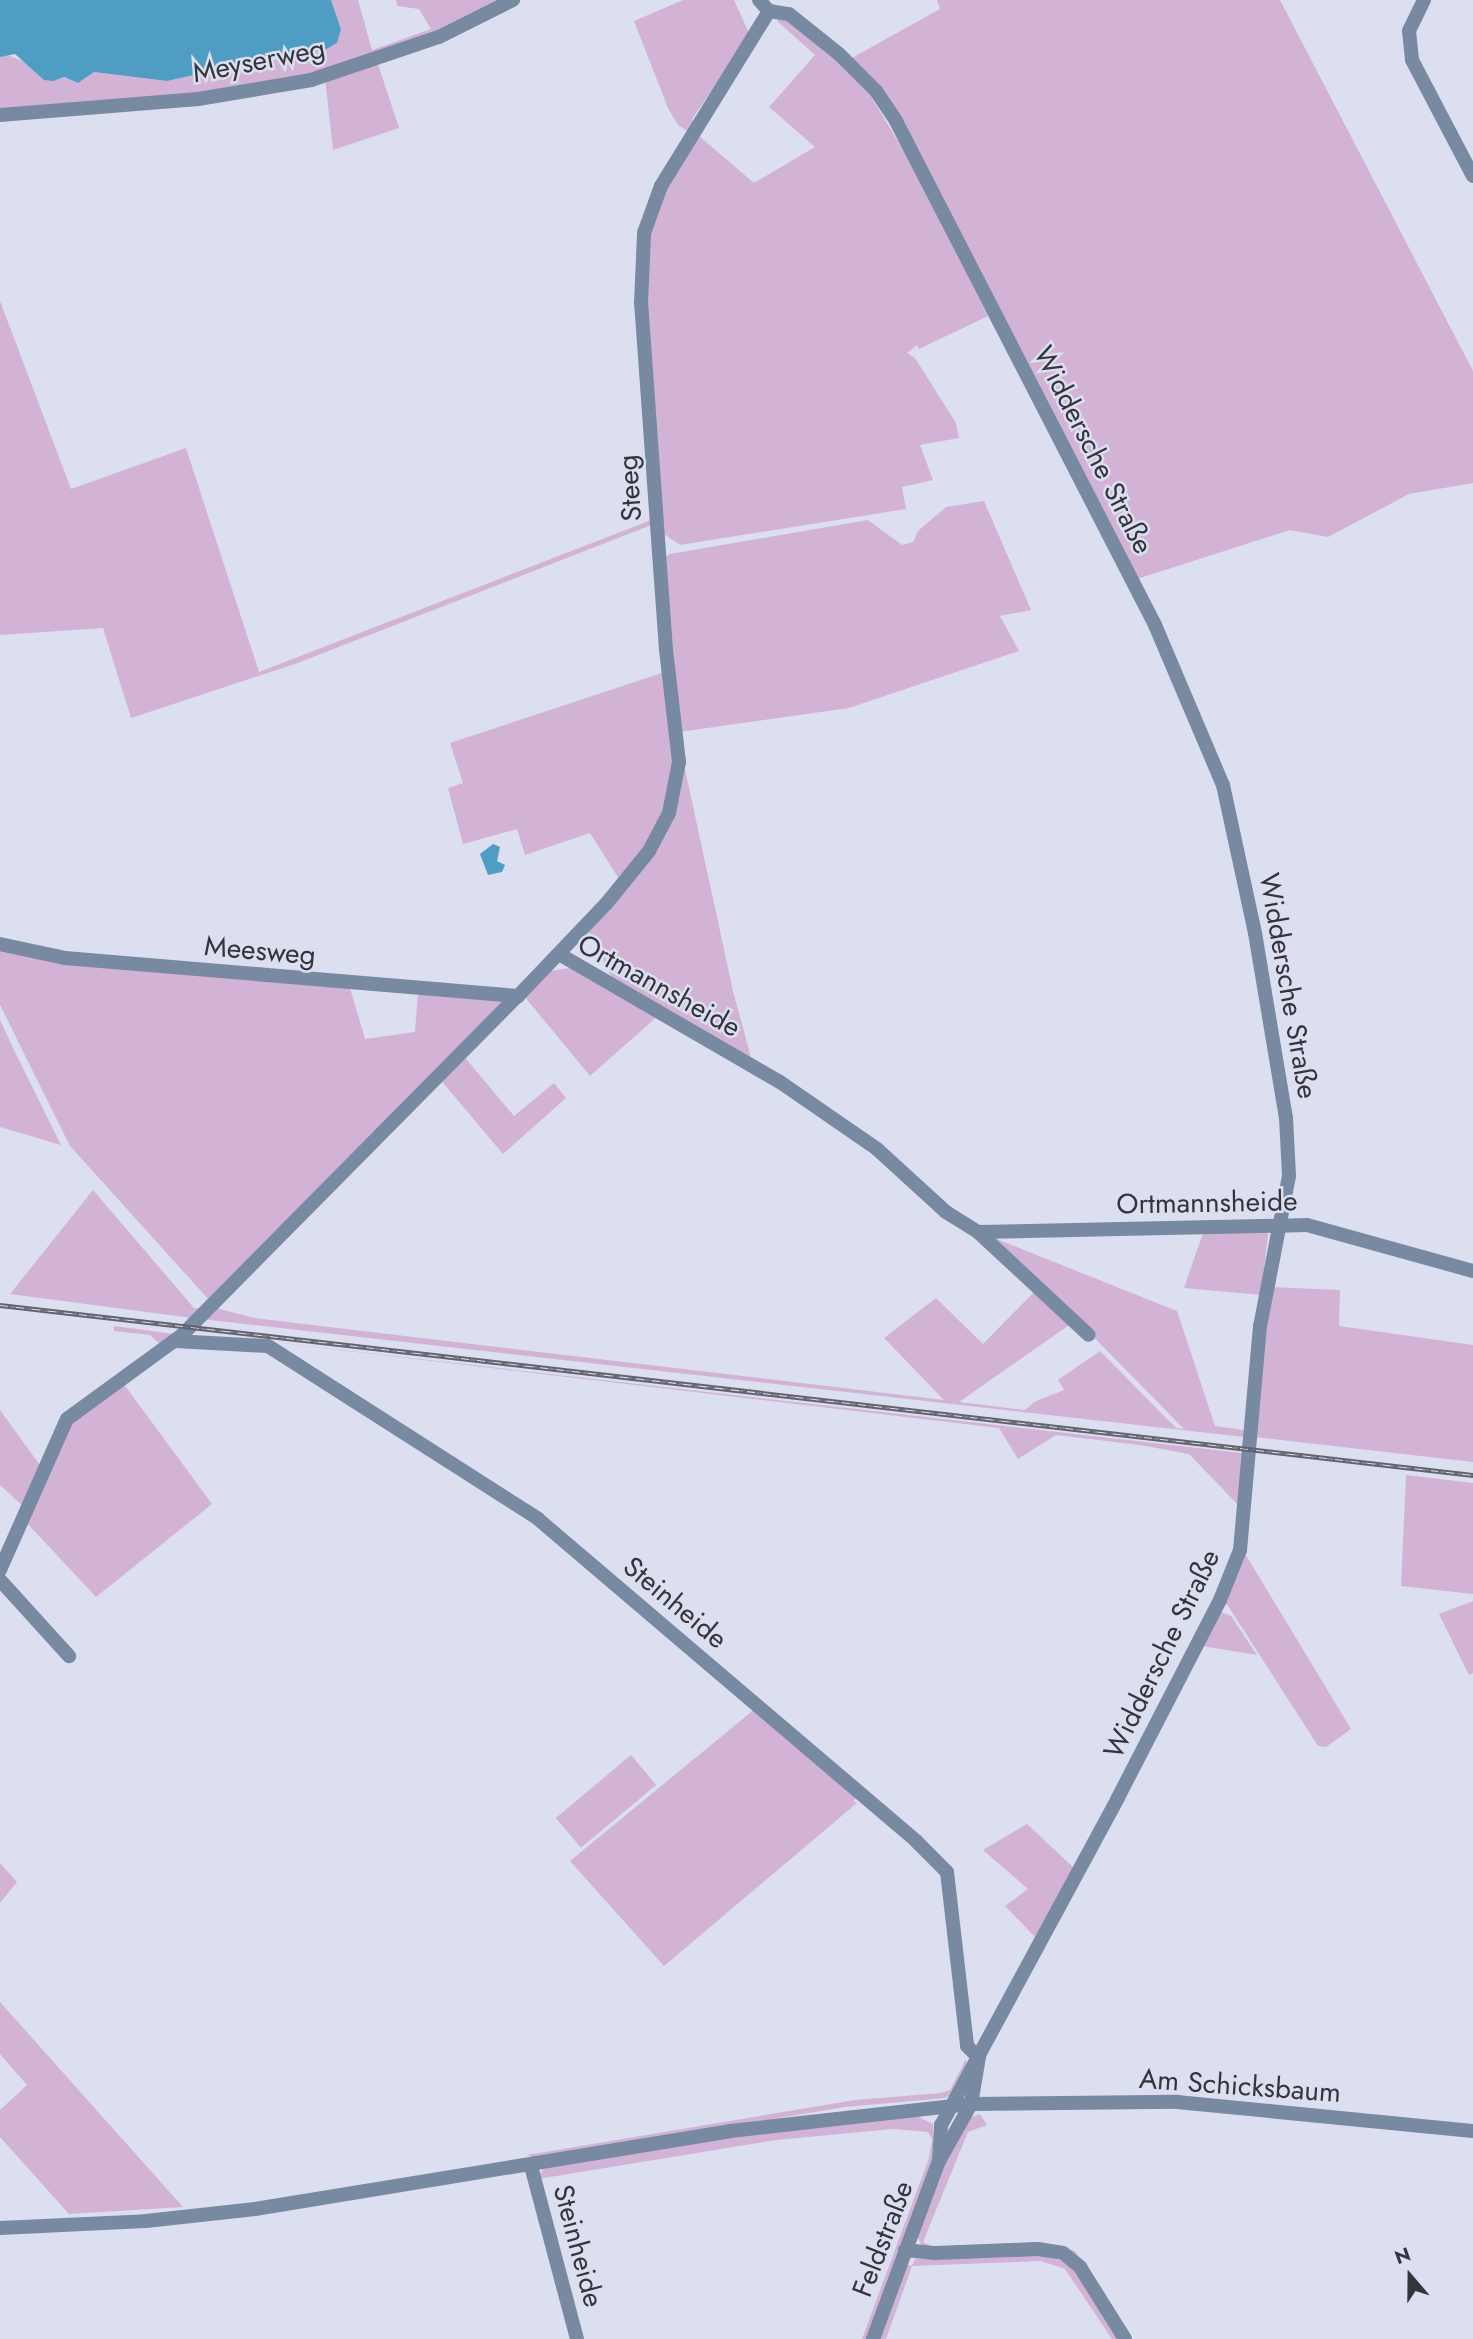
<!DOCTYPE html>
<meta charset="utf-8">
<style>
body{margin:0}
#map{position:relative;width:1473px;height:2339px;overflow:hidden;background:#dcdff0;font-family:Jost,sans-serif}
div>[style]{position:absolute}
.green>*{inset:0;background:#d2b3d6;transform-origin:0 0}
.water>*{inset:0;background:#509dc4}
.minor>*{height:14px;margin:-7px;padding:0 7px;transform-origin:7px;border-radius:7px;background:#778aa2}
.rail>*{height:5px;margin-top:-2.5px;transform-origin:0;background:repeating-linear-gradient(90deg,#dcdff0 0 8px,#62636d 0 16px);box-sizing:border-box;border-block:2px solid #62636d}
span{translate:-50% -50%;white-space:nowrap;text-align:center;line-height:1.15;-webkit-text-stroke:5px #dcdff0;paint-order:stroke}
.street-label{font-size:28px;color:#34353c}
.north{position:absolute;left:1375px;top:2241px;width:70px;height:70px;-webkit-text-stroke:5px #dcdff0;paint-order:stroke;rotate:340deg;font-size:19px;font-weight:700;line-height:28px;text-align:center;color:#34353c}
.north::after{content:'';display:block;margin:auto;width:24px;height:32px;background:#34353c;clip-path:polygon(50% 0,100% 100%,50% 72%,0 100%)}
</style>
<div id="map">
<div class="green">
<div style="clip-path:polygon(331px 0,358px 0,372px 50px,431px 29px,419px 9px,397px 6px,396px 0,508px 0,395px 50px,253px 89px,0 112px,0 57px,5px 54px,78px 83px,94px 72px,167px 81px,307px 50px,323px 51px,341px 29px)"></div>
<div style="clip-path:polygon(683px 0,734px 0,750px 35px,692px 119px,696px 128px,692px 134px,678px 125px,668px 108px,634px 21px)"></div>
<div style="clip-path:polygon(937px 0,1280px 0,1473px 371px,1473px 483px,1409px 494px,1328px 537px,1290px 530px,1137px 579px,904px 126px,850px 59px,940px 9px)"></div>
<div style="clip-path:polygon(781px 15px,822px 46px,870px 95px,908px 158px,988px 316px,919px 349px,917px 345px,907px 353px,915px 358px,956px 423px,959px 438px,920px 445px,933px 480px,902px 487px,906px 509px,680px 545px,661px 532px,644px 261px,653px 211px,698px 135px,754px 183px,815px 147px,769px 107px,815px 55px,777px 21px)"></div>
<div style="clip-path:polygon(377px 61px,399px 128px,333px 150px,325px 78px)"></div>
<div style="clip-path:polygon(0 301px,71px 489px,186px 448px,259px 672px,654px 519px,654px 524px,295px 664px,131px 718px,103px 628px,0 635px)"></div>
<div style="clip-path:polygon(984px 501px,1031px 610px,1000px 616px,1019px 651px,849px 708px,679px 732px,663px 559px,670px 554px,868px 520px,902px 545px,913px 542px,918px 531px,946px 507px)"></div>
<div style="clip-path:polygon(665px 672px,676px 760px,665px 813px,621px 882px,590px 833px,525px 855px,517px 829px,463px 844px,448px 788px,463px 783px,450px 743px)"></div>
<div style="clip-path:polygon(683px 760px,733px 991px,752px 1061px,614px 982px,588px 930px,656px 845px)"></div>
<div style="clip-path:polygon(0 949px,350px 988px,365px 1039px,415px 1032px,418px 991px,501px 1000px,501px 1006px,210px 1301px,70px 1146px,0 1005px)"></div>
<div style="clip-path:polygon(570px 968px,659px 1015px,590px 1076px,524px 996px,550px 971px)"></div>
<div style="clip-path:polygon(0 1020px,15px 1052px,61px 1145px,0 1127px)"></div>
<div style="clip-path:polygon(462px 1054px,514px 1116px,554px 1083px,566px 1098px,503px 1154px,439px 1078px)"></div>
<div style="clip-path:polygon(93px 1190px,194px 1308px,202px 1309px,192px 1318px,10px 1294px)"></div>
<div style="clip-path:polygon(1260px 1229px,1268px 1234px,1261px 1295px,1184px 1288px,1204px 1230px)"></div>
<div style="clip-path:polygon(984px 1234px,1177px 1311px,1215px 1426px,1244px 1430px,1244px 1437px,201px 1319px,216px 1308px,254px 1318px,944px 1400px,884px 1338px,936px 1298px,983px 1344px,1037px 1289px,1072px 1323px,959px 1402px,1025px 1410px,1034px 1402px,1064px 1390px,1058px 1380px,1100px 1351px,1176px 1428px,1184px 1429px,1077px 1320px)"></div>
<div style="clip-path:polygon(1271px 1287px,1340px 1290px,1339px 1326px,1473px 1345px,1473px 1462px,1255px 1437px)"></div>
<div style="clip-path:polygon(114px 1326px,175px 1334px,161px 1345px,150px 1335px,114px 1331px)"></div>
<div style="clip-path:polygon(253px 1340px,1242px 1453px,1239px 1506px,1189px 1454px,1140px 1445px,1056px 1435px,1018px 1459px,999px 1428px)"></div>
<div style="clip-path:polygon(123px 1383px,212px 1504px,96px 1597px,26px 1522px,70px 1421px)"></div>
<div style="clip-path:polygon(0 1410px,42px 1468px,25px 1508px,0 1485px)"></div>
<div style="clip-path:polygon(1406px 1475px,1473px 1483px,1473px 1594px,1401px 1586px)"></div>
<div style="clip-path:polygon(1244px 1552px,1351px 1729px,1326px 1747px,1318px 1746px,1223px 1598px)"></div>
<div style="clip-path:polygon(1473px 1601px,1473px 1673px,1469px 1675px,1439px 1614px)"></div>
<div style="clip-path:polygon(1218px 1611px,1231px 1616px,1257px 1655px,1202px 1646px)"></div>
<div style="clip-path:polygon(756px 1708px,859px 1796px,853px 1801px,857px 1803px,664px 1966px,570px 1861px)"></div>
<div style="left:631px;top:1755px;width:39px;height:98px;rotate:50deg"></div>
<div style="clip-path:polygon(1027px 1824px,1074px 1868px,1035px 1937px,1005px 1906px,1028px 1889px,983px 1850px)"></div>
<div style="clip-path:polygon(0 1863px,17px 1882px,0 1903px)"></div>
<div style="clip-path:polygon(0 2002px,183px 2207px,69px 2214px,0 2137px,0 2110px,27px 2085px,0 2054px)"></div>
<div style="clip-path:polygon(966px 2059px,967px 2069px,953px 2093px,945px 2098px,845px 2107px,535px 2158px,527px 2155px,855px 2100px,941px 2093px,950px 2090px)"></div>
<div style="clip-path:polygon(980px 2114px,987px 2125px,968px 2132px,923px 2242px,934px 2247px,1034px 2242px,1075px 2251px,1130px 2339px,1072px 2254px,925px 2248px,921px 2244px,917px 2236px,942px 2169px,967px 2119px)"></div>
<div style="clip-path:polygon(916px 2116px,933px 2124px,933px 2157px,866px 2339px,862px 2339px,929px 2158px,932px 2139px,928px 2132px,893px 2129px,776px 2140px,538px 2179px,544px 2167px,708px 2138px)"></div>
<div style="clip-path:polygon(1039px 2253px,1072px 2265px,1121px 2339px,1112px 2339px,1065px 2269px,1041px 2261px,912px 2266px,886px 2339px,876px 2339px,903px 2263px,912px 2266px,915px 2259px)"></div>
</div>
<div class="water">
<div style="clip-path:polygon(0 0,331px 0,341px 29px,337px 43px,323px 51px,307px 50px,167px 81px,94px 72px,78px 83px,64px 77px,53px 81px,44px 80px,15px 54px,0 57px)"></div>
<div style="clip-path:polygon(493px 844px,500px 847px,497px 861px,505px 865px,502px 872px,488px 875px,480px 854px)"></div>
</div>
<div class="minor">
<div style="left:759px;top:0;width:15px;rotate:48deg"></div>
<div style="left:769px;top:11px;width:20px;rotate:9deg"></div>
<div style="left:789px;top:14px;width:64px;rotate:38.7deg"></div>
<div style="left:839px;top:54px;width:52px;rotate:45deg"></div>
<div style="left:876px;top:91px;width:36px;rotate:56deg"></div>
<div style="left:896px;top:121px;width:567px;rotate:62.8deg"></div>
<div style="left:1155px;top:625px;width:174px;rotate:67deg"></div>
<div style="left:1223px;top:785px;width:151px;rotate:77.8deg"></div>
<div style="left:1255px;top:933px;width:188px;rotate:80.5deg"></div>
<div style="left:1286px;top:1118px;width:58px;rotate:87deg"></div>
<div style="left:1289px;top:1176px;width:153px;rotate:100.9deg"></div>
<div style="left:1260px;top:1326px;width:225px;rotate:95.1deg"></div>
<div style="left:1240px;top:1550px;width:54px;rotate:111.8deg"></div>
<div style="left:1220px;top:1600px;width:223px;rotate:117.3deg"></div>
<div style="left:1118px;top:1798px;width:372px;rotate:118.4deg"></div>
<div style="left:941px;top:2125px;width:36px;rotate:93deg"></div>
<div style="left:1424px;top:0;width:34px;rotate:116deg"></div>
<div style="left:1409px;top:31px;width:29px;rotate:84deg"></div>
<div style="left:1412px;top:60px;width:131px;rotate:62.3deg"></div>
<div style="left:0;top:115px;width:199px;rotate:-4.6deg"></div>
<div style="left:198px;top:99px;width:115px;rotate:-9.5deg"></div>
<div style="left:311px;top:80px;width:135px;rotate:-18.6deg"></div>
<div style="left:439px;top:37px;width:83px;rotate:-26.6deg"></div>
<div style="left:0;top:944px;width:66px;rotate:12.2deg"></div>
<div style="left:65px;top:958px;width:455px;rotate:4.8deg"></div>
<div style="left:559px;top:954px;width:255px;rotate:30.1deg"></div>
<div style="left:780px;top:1082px;width:118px;rotate:34.6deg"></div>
<div style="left:877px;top:1149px;width:93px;rotate:42.4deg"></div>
<div style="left:946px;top:1212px;width:38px;rotate:32deg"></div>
<div style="left:978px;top:1232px;width:329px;rotate:-1.2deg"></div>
<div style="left:1307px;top:1225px;width:172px;rotate:15.5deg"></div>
<div style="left:978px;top:1232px;width:151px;rotate:42.9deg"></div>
<div style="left:175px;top:1341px;width:93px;rotate:3.1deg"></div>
<div style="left:268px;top:1346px;width:321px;rotate:32.6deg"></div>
<div style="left:538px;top:1519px;width:498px;rotate:40.4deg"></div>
<div style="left:917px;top:1842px;width:42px;rotate:45deg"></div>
<div style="left:947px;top:1872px;width:175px;rotate:83.4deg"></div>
<div style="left:967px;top:2046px;width:17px;rotate:45deg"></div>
<div style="left:0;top:1570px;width:165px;rotate:-66.1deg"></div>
<div style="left:67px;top:1419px;width:141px;rotate:-36.1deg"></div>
<div style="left:181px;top:1336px;width:479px;rotate:-45.3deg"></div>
<div style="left:518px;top:996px;width:127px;rotate:-46.3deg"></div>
<div style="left:606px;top:904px;width:68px;rotate:-50.9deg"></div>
<div style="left:649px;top:851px;width:43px;rotate:-62.2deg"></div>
<div style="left:669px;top:813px;width:52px;rotate:-78.9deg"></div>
<div style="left:679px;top:762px;width:113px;rotate:-96.6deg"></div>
<div style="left:666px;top:650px;width:348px;rotate:-94.1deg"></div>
<div style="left:641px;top:303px;width:70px;rotate:-87.5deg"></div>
<div style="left:644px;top:233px;width:50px;rotate:-70.1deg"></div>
<div style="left:661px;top:186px;width:206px;rotate:-58.3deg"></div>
<div style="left:0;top:1580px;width:103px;rotate:47.8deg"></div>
<div style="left:531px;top:2166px;width:179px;rotate:75.1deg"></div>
<div style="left:0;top:2228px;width:146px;rotate:-2.7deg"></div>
<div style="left:146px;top:2221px;width:110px;rotate:-6.3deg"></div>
<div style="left:255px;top:2209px;width:481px;rotate:-9.3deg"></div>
<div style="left:730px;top:2131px;width:243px;rotate:-6.4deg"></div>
<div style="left:971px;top:2104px;width:206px;rotate:-0.6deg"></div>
<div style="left:1177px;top:2102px;width:297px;rotate:5.6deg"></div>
<div style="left:905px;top:2250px;width:30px;rotate:6deg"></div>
<div style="left:935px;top:2253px;width:103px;rotate:-2.2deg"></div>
<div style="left:1038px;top:2249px;width:25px;rotate:9deg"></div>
<div style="left:1063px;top:2253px;width:22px;rotate:39deg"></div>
<div style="left:1080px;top:2267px;width:85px;rotate:58deg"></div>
<div style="left:873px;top:2339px;width:190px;rotate:-69.7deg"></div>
<div style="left:939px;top:2161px;width:65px;rotate:-60.7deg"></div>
<div style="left:971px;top:2104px;width:42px;rotate:-80.3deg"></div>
</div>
<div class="rail">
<div style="left:0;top:1305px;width:1483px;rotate:6.58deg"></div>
</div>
<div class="street-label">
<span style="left:259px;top:61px;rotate:-11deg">Meyserweg</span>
<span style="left:1093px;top:450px;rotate:63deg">Widdersche Straße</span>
<span style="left:630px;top:488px;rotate:-94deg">Steeg</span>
<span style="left:260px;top:951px;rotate:5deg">Meesweg</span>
<span style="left:659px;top:986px;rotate:29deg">Ortmannsheide</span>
<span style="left:1288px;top:986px;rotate:80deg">Widdersche Straße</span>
<span style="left:1207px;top:1203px;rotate:-1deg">Ortmannsheide</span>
<span style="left:675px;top:1603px;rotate:40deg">Steinheide</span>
<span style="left:1162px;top:1654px;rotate:-64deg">Widdersche Straße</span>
<span style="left:1240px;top:2086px;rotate:4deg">Am Schicksbaum</span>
<span style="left:883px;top:2239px;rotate:-69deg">Feldstraße</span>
<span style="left:578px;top:2246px;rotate:75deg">Steinheide</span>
</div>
<div class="north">N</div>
</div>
